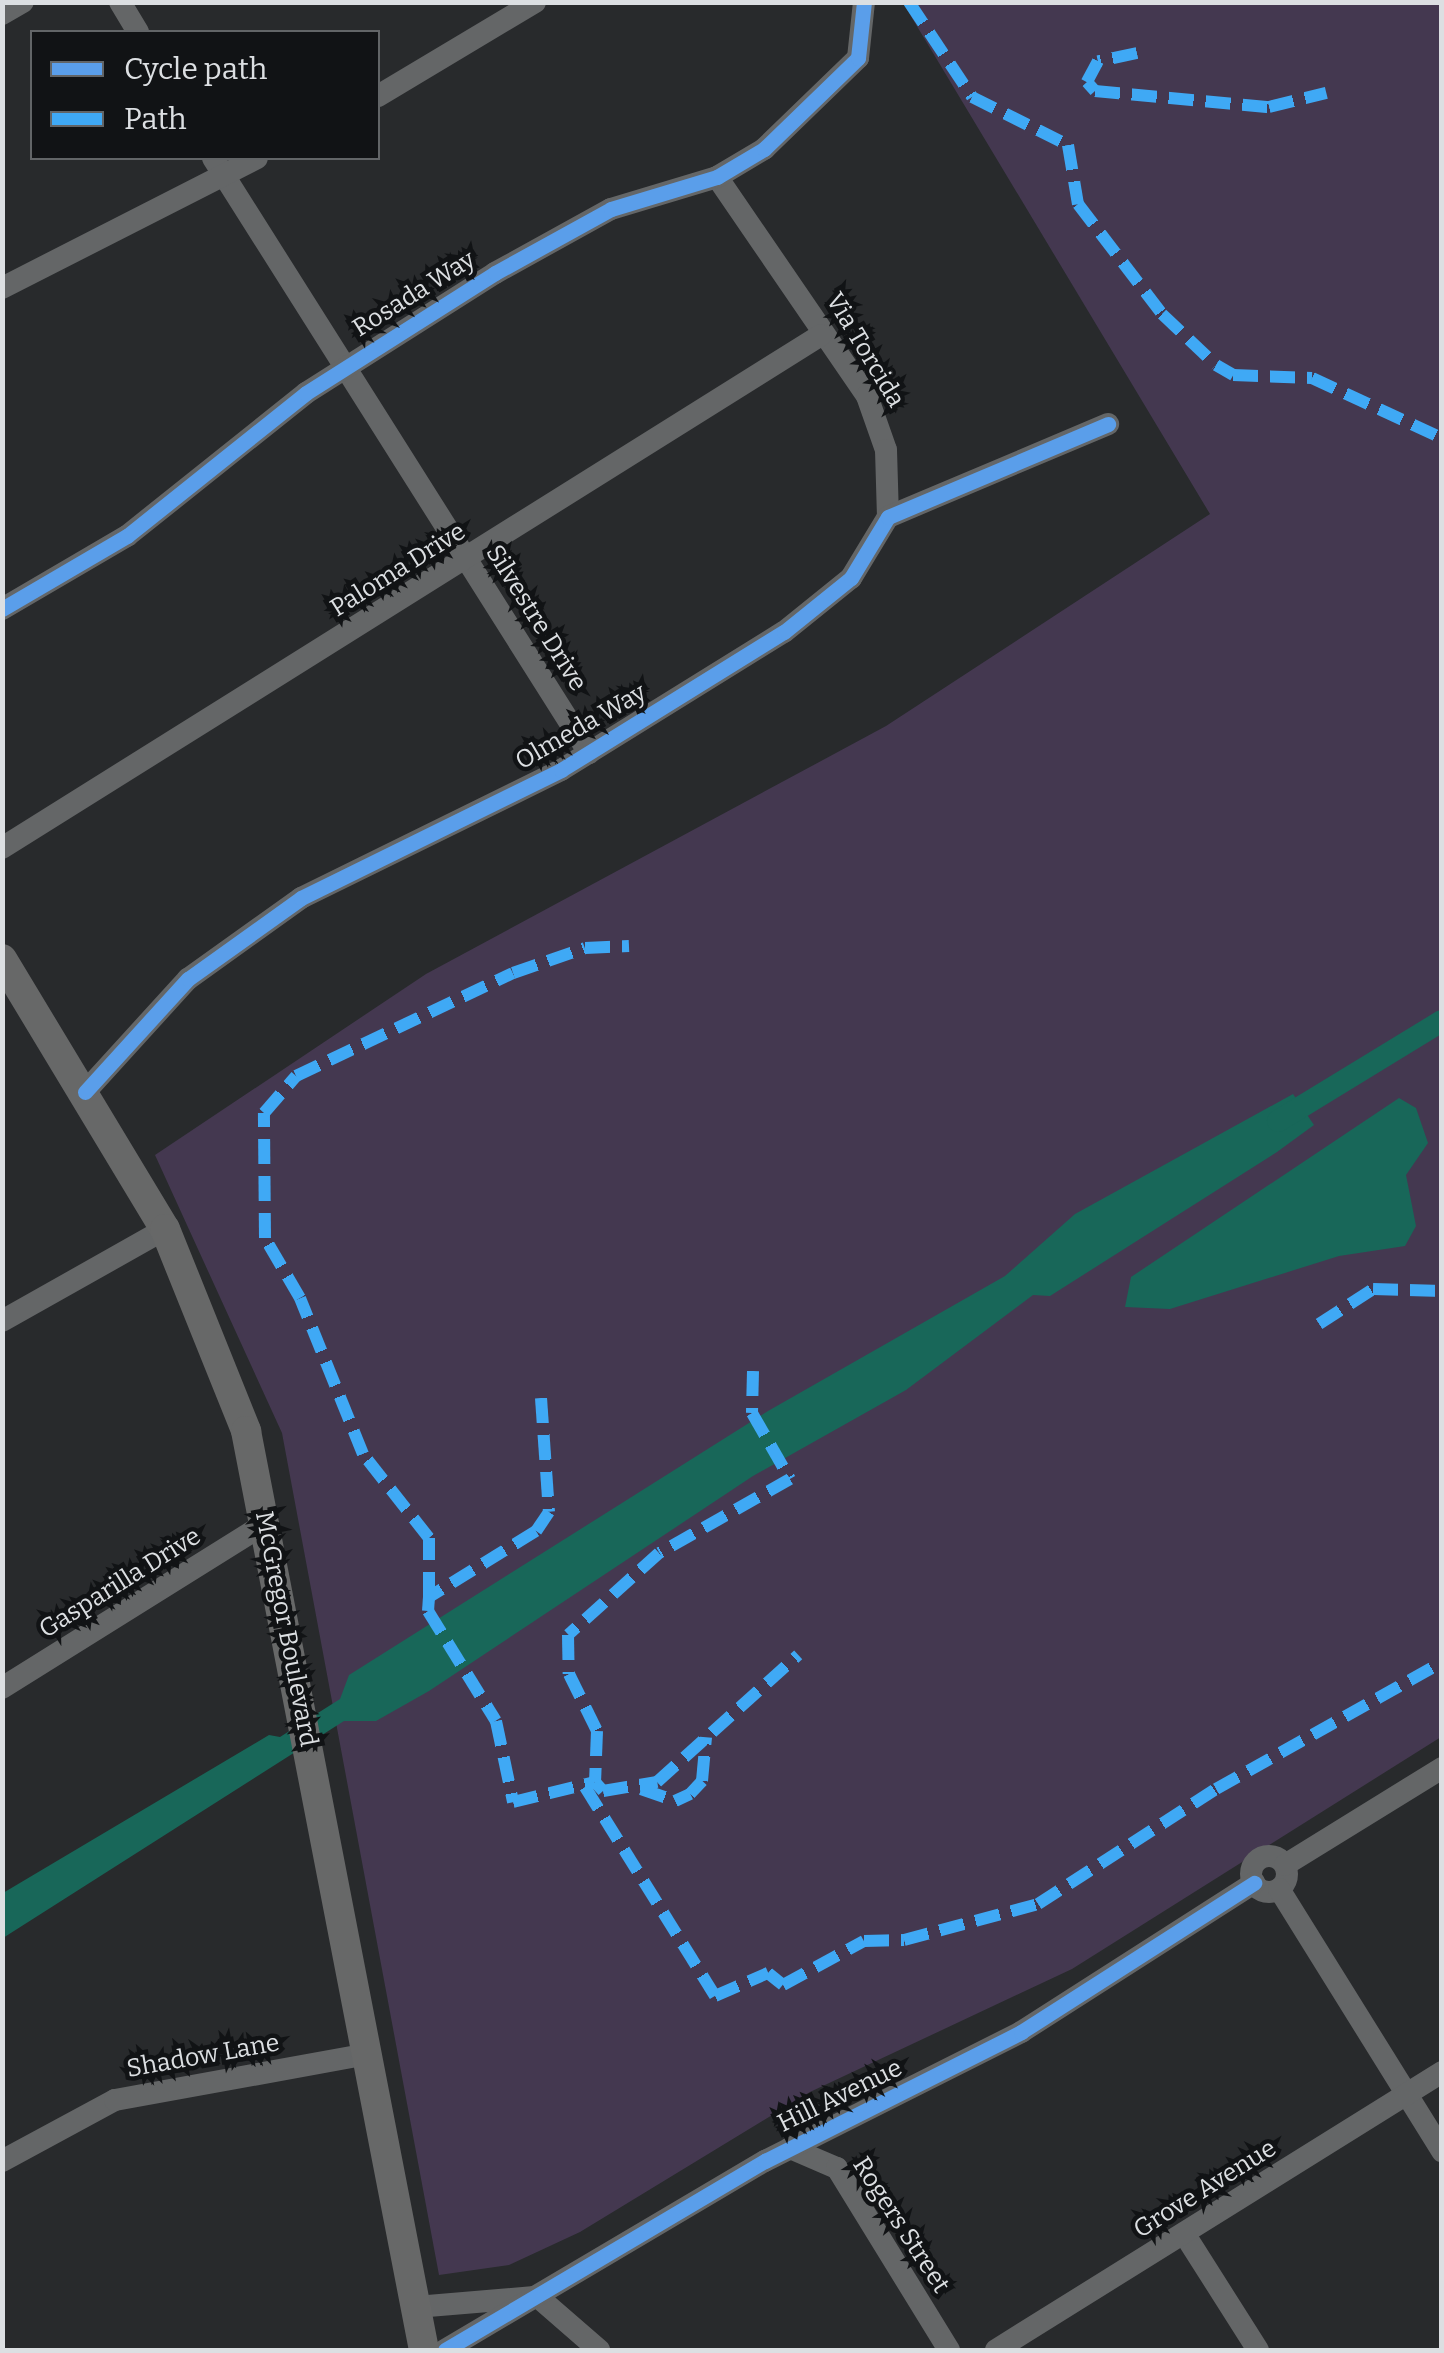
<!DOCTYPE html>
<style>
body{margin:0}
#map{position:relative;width:1444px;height:2353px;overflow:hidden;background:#282a2c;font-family:Bitter,serif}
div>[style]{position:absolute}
.green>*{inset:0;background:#443850}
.water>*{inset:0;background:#186759}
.canal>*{height:22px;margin:-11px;padding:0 11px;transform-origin:11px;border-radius:11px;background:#186759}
.minor>*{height:22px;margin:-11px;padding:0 11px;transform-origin:11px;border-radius:11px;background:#646667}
.minor>.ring{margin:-11px;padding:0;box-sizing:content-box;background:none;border:22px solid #646667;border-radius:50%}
.secondary>*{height:30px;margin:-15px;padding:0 15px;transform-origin:15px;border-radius:15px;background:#676868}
.quiet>*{height:12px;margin-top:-6px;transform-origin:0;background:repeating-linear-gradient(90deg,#3fa9f5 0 25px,transparent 0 37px)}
.cycleway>*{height:15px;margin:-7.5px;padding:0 7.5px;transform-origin:7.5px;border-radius:7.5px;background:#5a9eea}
span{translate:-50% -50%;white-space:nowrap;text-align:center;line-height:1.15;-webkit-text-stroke:9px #111315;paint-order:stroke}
.street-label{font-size:25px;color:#dcdfe2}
.frame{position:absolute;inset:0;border:5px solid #dcdfe2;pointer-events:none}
.legend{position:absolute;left:30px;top:30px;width:350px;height:130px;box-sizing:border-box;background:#111315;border:2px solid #626567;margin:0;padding:12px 18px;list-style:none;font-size:30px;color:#dcdfe2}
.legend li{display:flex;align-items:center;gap:20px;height:50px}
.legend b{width:50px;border:2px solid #626567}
</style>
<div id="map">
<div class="green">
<div style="clip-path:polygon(903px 3px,1441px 3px,1441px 1737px,1072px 1969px,810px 2092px,580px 2232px,509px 2265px,439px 2275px,282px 1433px,155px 1155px,426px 974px,886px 726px,1210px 514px)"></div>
</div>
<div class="water">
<div style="clip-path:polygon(1293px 1094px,1314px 1125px,1277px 1152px,1050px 1296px,1033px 1295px,906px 1390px,753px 1476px,429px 1691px,376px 1721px,344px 1721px,3px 1938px,3px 1893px,269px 1735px,280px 1737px,340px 1699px,349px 1675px,768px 1411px,1005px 1276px,1075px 1214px)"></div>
<div style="clip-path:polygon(1399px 1098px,1416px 1108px,1428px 1143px,1406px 1175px,1416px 1226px,1405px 1246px,1339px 1256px,1170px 1309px,1125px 1307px,1131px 1277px)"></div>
</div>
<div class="canal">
<div style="left:1278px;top:1121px;width:192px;rotate:-31.4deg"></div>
</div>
<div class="minor">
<div style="left:120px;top:2px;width:35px;rotate:59deg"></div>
<div style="left:2px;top:14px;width:24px;rotate:-30deg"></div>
<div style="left:378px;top:96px;width:183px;rotate:-30.9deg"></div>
<div style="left:213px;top:158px;width:704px;rotate:57.71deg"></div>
<div style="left:717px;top:177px;width:265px;rotate:55.6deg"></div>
<div style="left:867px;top:396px;width:57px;rotate:70.6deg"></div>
<div style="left:886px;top:450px;width:67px;rotate:88.3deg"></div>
<div style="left:2px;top:288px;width:286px;rotate:-27deg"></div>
<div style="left:2px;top:609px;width:145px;rotate:-30.3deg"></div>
<div style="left:127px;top:536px;width:229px;rotate:-38.6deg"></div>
<div style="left:306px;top:393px;width:224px;rotate:-32.4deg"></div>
<div style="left:495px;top:273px;width:132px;rotate:-28.9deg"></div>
<div style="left:611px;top:209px;width:111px;rotate:-16.8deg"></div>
<div style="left:717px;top:177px;width:55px;rotate:-30.8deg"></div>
<div style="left:764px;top:149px;width:131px;rotate:-44.1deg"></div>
<div style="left:858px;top:58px;width:56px;rotate:-83.9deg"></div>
<div style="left:2px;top:848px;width:966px;rotate:-32.06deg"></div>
<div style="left:85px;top:1092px;width:153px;rotate:-47.7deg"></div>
<div style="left:188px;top:979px;width:139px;rotate:-35.6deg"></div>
<div style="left:301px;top:898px;width:290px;rotate:-26.2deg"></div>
<div style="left:561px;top:770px;width:262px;rotate:-31.8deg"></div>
<div style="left:784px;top:632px;width:86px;rotate:-38.9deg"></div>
<div style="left:851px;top:578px;width:71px;rotate:-58.8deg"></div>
<div style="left:888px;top:517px;width:239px;rotate:-22.9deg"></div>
<div style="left:2px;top:1321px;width:187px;rotate:-29.4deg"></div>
<div style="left:2px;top:1688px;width:311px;rotate:-32deg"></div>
<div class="ring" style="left:1251px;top:1856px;width:14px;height:14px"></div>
<div style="left:1285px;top:1865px;width:185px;rotate:-31.7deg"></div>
<div style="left:1279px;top:1889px;width:309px;rotate:58.1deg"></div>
<div style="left:790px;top:2148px;width:51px;rotate:23.1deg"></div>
<div style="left:837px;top:2168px;width:214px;rotate:58.4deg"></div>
<div style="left:2px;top:2161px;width:128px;rotate:-28.4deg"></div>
<div style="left:115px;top:2100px;width:257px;rotate:-10.3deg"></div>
<div style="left:1185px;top:2235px;width:136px;rotate:57.6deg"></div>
<div style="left:538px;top:2297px;width:81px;rotate:41deg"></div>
<div style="left:416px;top:2307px;width:119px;rotate:-4.8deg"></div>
<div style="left:445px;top:2350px;width:372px;rotate:-30.6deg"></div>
<div style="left:765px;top:2161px;width:287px;rotate:-26.7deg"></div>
<div style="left:1021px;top:2032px;width:277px;rotate:-32.6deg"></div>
<div style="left:996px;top:2350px;width:526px;rotate:-31.94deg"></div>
</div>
<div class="secondary">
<div style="left:2px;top:959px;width:315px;rotate:58.9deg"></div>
<div style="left:165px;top:1229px;width:218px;rotate:68.1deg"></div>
<div style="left:246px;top:1431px;width:936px;rotate:79.04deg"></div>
</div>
<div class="quiet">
<div style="left:909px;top:2px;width:114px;rotate:56.4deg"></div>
<div style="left:972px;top:97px;width:107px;rotate:26.6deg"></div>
<div style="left:1068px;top:145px;width:60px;rotate:80.4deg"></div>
<div style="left:1078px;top:204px;width:138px;rotate:52.6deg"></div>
<div style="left:1162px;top:314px;width:74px;rotate:43.4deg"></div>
<div style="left:1216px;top:365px;width:20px;rotate:30deg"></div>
<div style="left:1233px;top:375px;width:79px;rotate:2.2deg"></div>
<div style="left:1312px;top:378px;width:143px;rotate:24.8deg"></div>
<div style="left:1137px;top:53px;width:40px;rotate:168deg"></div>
<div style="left:1098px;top:61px;width:24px;rotate:118deg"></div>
<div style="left:1087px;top:82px;width:12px;rotate:48deg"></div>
<div style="left:1095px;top:91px;width:175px;rotate:5.3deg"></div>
<div style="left:1269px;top:107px;width:59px;rotate:-13.8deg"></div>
<div style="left:1319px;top:1324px;width:64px;rotate:-32.9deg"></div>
<div style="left:1373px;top:1289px;width:69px;rotate:1.7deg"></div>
<div style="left:753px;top:1371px;width:42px;rotate:91.4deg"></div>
<div style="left:752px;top:1413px;width:76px;rotate:60.1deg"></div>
<div style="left:790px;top:1479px;width:150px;rotate:150.5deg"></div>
<div style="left:659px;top:1553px;width:122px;rotate:138deg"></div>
<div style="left:568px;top:1635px;width:39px;rotate:89deg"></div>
<div style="left:569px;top:1674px;width:64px;rotate:63.8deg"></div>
<div style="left:597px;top:1731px;width:51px;rotate:92.2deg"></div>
<div style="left:595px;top:1782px;width:12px;rotate:48deg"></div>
<div style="left:603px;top:1791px;width:55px;rotate:-9.5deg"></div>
<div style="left:657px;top:1782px;width:190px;rotate:-42deg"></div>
<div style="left:541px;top:1398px;width:114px;rotate:86deg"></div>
<div style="left:549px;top:1512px;width:23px;rotate:124deg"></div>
<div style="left:536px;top:1531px;width:126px;rotate:148.3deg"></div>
<div style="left:429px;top:1597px;width:14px;rotate:94deg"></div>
<div style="left:428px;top:1611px;width:129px;rotate:58.3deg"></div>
<div style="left:496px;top:1721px;width:83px;rotate:78.1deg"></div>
<div style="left:513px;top:1802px;width:84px;rotate:-13.7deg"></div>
<div style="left:429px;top:1597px;width:59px;rotate:-90deg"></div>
<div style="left:429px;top:1538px;width:107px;rotate:-128.2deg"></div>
<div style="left:363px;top:1454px;width:168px;rotate:-112deg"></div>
<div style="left:300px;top:1298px;width:69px;rotate:-120.3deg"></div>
<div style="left:265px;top:1238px;width:125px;rotate:-90.5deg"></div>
<div style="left:264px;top:1113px;width:49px;rotate:-49.1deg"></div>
<div style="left:296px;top:1076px;width:240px;rotate:-25.4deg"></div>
<div style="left:513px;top:973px;width:76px;rotate:-19.1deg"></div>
<div style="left:585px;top:948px;width:44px;rotate:-2.6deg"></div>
<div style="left:585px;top:1787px;width:246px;rotate:58.1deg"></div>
<div style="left:715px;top:1996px;width:58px;rotate:-23.5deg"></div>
<div style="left:768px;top:1973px;width:19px;rotate:39deg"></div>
<div style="left:783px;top:1985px;width:92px;rotate:-28.5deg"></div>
<div style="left:864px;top:1941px;width:40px;rotate:-1.4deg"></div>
<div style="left:904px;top:1940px;width:139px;rotate:-15deg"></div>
<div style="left:1038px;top:1904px;width:212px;rotate:-32.9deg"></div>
<div style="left:1216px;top:1789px;width:259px;rotate:-29.3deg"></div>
<div style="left:641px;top:1789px;width:36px;rotate:19deg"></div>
<div style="left:675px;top:1801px;width:17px;rotate:-25deg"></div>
<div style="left:690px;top:1794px;width:18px;rotate:-47deg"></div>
<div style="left:702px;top:1781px;width:44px;rotate:-84.8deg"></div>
</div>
<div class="cycleway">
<div style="left:2px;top:609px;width:145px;rotate:-30.3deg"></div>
<div style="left:127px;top:536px;width:229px;rotate:-38.6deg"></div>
<div style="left:306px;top:393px;width:224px;rotate:-32.4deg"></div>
<div style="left:495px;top:273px;width:132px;rotate:-28.9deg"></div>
<div style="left:611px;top:209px;width:111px;rotate:-16.8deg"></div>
<div style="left:717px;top:177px;width:55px;rotate:-30.8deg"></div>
<div style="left:764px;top:149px;width:131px;rotate:-44.1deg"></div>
<div style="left:858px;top:58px;width:56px;rotate:-83.9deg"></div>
<div style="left:85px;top:1092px;width:153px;rotate:-47.7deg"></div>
<div style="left:188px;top:979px;width:139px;rotate:-35.6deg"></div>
<div style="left:301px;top:898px;width:290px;rotate:-26.2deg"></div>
<div style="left:561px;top:770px;width:262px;rotate:-31.8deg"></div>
<div style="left:784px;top:632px;width:86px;rotate:-38.9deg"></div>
<div style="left:851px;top:578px;width:71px;rotate:-58.8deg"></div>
<div style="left:888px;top:517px;width:239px;rotate:-22.9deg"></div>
<div style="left:445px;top:2350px;width:372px;rotate:-30.6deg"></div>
<div style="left:765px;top:2161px;width:287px;rotate:-26.7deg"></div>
<div style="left:1021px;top:2032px;width:277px;rotate:-32.6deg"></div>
</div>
<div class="street-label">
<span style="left:414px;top:294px;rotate:-32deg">Rosada Way</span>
<span style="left:865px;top:350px;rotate:59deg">Via Torcida</span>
<span style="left:398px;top:570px;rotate:-32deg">Paloma Drive</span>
<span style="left:536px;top:618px;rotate:58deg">Silvestre Drive</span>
<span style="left:581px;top:727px;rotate:-30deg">Olmeda Way</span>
<span style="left:120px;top:1583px;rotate:-32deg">Gasparilla Drive</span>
<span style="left:286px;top:1629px;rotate:79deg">McGregor Boulevard</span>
<span style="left:203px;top:2056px;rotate:-10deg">Shadow Lane</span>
<span style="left:840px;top:2096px;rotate:-26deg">Hill Avenue</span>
<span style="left:1205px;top:2189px;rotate:-32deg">Grove Avenue</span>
<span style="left:901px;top:2225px;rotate:57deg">Rogers Street</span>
</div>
<div class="frame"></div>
<ul class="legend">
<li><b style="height:12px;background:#5a9eea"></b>Cycle path</li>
<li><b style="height:12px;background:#3fa9f5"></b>Path</li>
</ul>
</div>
